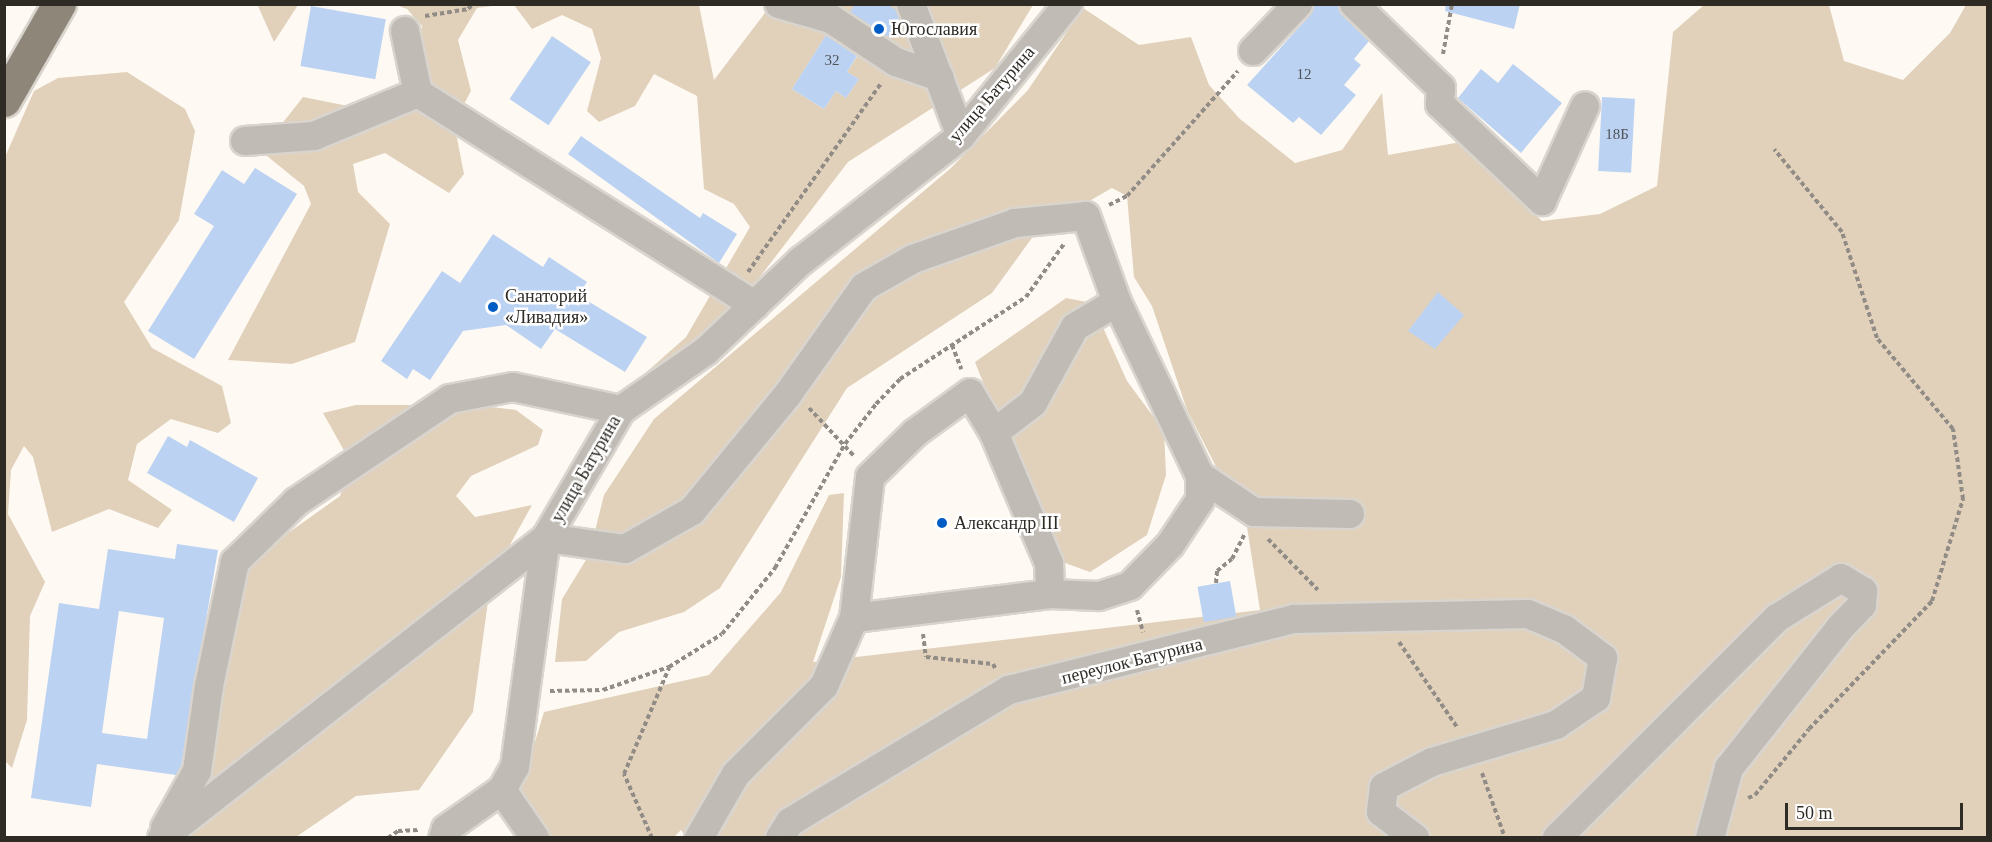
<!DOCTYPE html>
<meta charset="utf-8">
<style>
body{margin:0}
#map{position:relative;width:1992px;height:842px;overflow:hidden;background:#fefaf3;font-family:Georgia,serif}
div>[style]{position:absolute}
.green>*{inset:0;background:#e1d1bb}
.building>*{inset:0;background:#bbd2f2;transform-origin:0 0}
.path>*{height:4px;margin-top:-2px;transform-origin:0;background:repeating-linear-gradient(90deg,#918d86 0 4.5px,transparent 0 7.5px)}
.roads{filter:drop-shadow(2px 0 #d9d5ce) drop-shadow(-2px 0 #d9d5ce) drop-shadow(0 2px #d9d5ce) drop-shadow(0 -2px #d9d5ce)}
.minor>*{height:28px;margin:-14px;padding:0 14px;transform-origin:14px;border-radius:14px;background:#c0bbb4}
.major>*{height:33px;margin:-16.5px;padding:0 16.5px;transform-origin:16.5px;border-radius:16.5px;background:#8e8679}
.dots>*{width:16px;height:16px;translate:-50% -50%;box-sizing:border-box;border:3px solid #fff;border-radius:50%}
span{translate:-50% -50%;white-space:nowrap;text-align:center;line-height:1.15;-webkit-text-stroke:5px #fff;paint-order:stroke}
.number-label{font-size:15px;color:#515458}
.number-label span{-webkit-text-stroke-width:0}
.poi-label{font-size:18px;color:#2e2a24}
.left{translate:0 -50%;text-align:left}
.street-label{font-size:18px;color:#2e2a24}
.frame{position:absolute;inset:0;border:6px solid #2e2a24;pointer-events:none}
.scale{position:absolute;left:1785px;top:803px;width:178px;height:27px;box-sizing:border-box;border:3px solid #2e2a24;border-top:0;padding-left:8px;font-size:18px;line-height:21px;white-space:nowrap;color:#2e2a24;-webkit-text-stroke:4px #fff;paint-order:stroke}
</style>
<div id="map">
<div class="green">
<div style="clip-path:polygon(259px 4px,298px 5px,274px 42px,258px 6px)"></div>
<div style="clip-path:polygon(396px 5px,500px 5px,477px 8px,458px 40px,471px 91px,454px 123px,464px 174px,449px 193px,385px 153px,353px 164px,358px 192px,390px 224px,355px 342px,292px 364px,228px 360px,311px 204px,304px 186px,267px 156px,270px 139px,303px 97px,363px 109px,411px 80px,422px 26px,407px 9px)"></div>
<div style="clip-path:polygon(evenodd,514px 5px,699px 5px,714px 80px,771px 5px,1033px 5px,995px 68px,848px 162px,743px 299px,664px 374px,641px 377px,686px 337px,750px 227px,734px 204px,704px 189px,697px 96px,654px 74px,635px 106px,599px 122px,587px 111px,601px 58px,592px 29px,562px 15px,532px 29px,514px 5px,830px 29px,862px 49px,847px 72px,859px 79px,846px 98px,836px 91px,824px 109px,792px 89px,830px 29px)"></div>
<div style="clip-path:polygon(1704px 5px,1829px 5px,1844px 61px,1903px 80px,1950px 33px,1966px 5px,1987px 5px,1987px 837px,687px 838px,681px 830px,674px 837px,540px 838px,518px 798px,544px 712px,709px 675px,781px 592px,829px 495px,844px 493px,841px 577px,813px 662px,1260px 610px,1247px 527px,1187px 410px,1152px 306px,1134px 277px,1127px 196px,1112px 188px,1037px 231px,992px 293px,847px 388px,720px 588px,684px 612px,619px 632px,586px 661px,555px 662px,562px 599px,589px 555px,604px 495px,654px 419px,951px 168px,1028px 90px,1083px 8px,1139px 45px,1191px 37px,1209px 85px,1240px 119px,1295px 163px,1342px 150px,1382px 93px,1388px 155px,1461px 142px,1542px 221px,1600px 214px,1657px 186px,1673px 32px)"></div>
<div style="clip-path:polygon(127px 72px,185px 109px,195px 131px,179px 220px,124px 302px,152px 348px,222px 386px,231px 423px,218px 433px,171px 419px,137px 444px,128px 480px,172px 510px,158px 528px,109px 509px,52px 532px,33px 457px,24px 446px,11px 470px,8px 514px,45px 582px,30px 616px,27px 720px,12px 768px,4px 760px,5px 157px,34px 91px,58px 78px)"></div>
<div style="clip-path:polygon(1066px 298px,1092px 303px,1127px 381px,1164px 431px,1166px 475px,1147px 535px,1090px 572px,1065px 563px,1038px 522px,975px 362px)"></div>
<div style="clip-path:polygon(356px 405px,475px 405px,516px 410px,543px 430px,538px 445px,471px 476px,456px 496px,475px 517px,532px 505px,491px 579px,473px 712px,419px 790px,356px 796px,296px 837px,180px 837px,238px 597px,256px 556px,340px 496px,351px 463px,323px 413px)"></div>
</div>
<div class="building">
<div style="clip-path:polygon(855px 4px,887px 4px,896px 10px,899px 19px,888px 37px,850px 12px)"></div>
<div style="clip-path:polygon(1315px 4px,1338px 4px,1343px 16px,1369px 41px,1354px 59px,1361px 65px,1344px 85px,1356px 95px,1321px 135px,1299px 117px,1293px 123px,1247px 85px,1310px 15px)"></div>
<div style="clip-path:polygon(1446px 4px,1520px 4px,1514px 29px,1445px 11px)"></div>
<div style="left:311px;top:6px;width:76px;height:61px;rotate:10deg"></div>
<div style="clip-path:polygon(826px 35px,857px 56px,847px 72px,859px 79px,846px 98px,836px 91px,824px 109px,792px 89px)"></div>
<div style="left:552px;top:36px;width:47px;height:76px;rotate:34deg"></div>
<div style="clip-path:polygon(1513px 64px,1562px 103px,1521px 153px,1458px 98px,1481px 69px,1498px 83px)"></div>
<div style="left:1602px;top:97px;width:33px;height:74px;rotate:3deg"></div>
<div style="clip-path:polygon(581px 136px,700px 218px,703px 213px,737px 234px,719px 263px,568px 154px)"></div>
<div style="clip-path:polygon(255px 168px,297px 194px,194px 359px,148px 331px,214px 226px,194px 214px,222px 170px,244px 184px)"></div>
<div style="clip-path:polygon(493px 234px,543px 267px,549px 257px,587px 282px,578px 295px,647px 337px,625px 372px,555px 329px,541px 349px,506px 325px,463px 331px,430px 380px,413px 369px,407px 379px,381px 361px,442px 271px,460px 283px)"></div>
<div style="clip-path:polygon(1438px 292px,1464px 315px,1435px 349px,1408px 331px)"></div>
<div style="clip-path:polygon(168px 436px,187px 447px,190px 440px,258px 478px,234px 522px,147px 473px)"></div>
<div style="clip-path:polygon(evenodd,177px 544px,218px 550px,181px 766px,176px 775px,97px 764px,91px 807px,31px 798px,59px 603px,99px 609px,108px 549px,175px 559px,177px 544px,119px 611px,164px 618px,147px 739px,102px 733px,119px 611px)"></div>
<div style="left:1230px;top:581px;width:36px;height:33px;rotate:80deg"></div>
</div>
<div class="path">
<div style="left:425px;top:16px;width:44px;rotate:-9.2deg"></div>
<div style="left:468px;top:9px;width:7px;rotate:-45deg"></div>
<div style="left:1443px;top:54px;width:51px;rotate:-79.8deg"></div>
<div style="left:1109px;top:205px;width:20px;rotate:-27deg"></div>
<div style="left:1127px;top:196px;width:167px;rotate:-48.4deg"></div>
<div style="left:748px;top:272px;width:232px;rotate:-54.8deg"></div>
<div style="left:952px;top:345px;width:26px;rotate:69deg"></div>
<div style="left:809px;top:408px;width:67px;rotate:46.8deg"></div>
<div style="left:1268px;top:539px;width:71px;rotate:45.6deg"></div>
<div style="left:1216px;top:583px;width:12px;rotate:-85deg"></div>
<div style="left:1217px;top:571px;width:19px;rotate:-39deg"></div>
<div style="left:1232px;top:559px;width:27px;rotate:-63deg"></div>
<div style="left:1137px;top:610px;width:23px;rotate:75deg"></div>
<div style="left:923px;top:634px;width:23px;rotate:83deg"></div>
<div style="left:926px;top:657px;width:67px;rotate:6deg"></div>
<div style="left:993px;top:664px;width:7px;rotate:63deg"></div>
<div style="left:1399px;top:642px;width:103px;rotate:55.7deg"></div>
<div style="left:550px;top:691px;width:53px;rotate:-1.1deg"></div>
<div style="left:603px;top:690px;width:70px;rotate:-19.2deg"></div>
<div style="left:669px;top:667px;width:62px;rotate:-31.9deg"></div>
<div style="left:722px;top:634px;width:85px;rotate:-51.2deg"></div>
<div style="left:775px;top:568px;width:142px;rotate:-60.6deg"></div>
<div style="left:845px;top:444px;width:51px;rotate:-52.2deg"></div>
<div style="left:876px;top:404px;width:35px;rotate:-46deg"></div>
<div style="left:900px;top:379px;width:150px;rotate:-33.1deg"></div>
<div style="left:1026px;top:297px;width:65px;rotate:-54.4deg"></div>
<div style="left:1482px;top:773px;width:69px;rotate:70.5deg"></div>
<div style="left:1748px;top:798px;width:8px;rotate:-23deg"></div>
<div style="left:1755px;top:795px;width:85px;rotate:-50.7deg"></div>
<div style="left:1809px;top:729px;width:178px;rotate:-46.1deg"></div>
<div style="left:1932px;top:601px;width:107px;rotate:-73.1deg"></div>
<div style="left:1963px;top:499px;width:71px;rotate:-98.1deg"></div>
<div style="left:1953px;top:429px;width:119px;rotate:-129.9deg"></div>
<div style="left:1877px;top:338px;width:112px;rotate:-108.3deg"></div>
<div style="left:1842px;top:232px;width:107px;rotate:-129.3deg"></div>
<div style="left:388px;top:838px;width:12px;rotate:-35deg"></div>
<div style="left:398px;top:831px;width:20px;rotate:-3deg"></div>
<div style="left:652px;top:838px;width:70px;rotate:-113.6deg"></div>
<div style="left:624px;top:774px;width:115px;rotate:-67deg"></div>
</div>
<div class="roads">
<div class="minor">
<div style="left:779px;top:4px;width:54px;rotate:16.1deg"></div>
<div style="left:831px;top:19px;width:78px;rotate:33.5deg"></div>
<div style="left:896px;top:62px;width:46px;rotate:19.2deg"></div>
<div style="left:911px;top:4px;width:141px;rotate:69.3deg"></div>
<div style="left:1354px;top:4px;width:121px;rotate:44deg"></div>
<div style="left:1441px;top:88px;width:16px;rotate:94deg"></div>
<div style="left:1440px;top:104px;width:141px;rotate:43.6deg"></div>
<div style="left:1542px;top:201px;width:104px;rotate:-65.6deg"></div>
<div style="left:405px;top:31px;width:63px;rotate:78.2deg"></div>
<div style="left:418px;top:93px;width:398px;rotate:32.2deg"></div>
<div style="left:1253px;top:51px;width:65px;rotate:-46.2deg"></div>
<div style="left:245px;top:141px;width:69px;rotate:-4.1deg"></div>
<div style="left:314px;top:136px;width:113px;rotate:-22.5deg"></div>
<div style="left:994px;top:433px;width:141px;rotate:67.1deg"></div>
<div style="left:1049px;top:563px;width:31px;rotate:88deg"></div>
<div style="left:1200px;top:476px;width:65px;rotate:33.7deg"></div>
<div style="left:1254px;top:512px;width:96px;rotate:1.2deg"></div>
<div style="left:546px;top:538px;width:80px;rotate:7.9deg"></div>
<div style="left:625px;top:549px;width:77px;rotate:-29.6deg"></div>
<div style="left:692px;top:511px;width:151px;rotate:-50.6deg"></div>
<div style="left:788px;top:394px;width:131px;rotate:-54.6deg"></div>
<div style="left:864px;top:287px;width:56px;rotate:-29.7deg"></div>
<div style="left:913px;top:259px;width:108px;rotate:-19.4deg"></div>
<div style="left:1015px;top:223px;width:71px;rotate:-5.6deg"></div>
<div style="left:1086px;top:216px;width:91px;rotate:70.2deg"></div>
<div style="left:1117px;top:302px;width:193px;rotate:64.5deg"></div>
<div style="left:1200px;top:476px;width:24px;rotate:90deg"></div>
<div style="left:1200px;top:500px;width:54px;rotate:123.7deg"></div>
<div style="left:1170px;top:545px;width:57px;rotate:134.3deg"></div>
<div style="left:1130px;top:586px;width:33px;rotate:162deg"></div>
<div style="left:1099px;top:596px;width:49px;rotate:-177.7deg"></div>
<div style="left:1050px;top:594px;width:197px;rotate:173deg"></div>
<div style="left:854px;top:618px;width:142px;rotate:-83.5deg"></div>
<div style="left:870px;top:477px;width:63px;rotate:-44.4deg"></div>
<div style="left:915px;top:433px;width:68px;rotate:-36deg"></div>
<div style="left:970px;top:393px;width:47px;rotate:59deg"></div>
<div style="left:994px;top:433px;width:49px;rotate:-37.6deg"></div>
<div style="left:1033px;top:403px;width:87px;rotate:-61.1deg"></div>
<div style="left:1075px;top:327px;width:49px;rotate:-30.8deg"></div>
<div style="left:502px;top:790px;width:58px;rotate:55.5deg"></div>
<div style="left:165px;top:828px;width:65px;rotate:-60.7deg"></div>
<div style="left:197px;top:771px;width:86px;rotate:-82deg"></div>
<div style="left:209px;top:686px;width:127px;rotate:-78.2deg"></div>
<div style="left:235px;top:562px;width:86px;rotate:-44.5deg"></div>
<div style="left:296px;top:502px;width:185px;rotate:-33.8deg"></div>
<div style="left:450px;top:399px;width:64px;rotate:-10.8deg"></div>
<div style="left:513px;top:387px;width:110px;rotate:12deg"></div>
<div style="left:162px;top:838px;width:487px;rotate:-38deg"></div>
<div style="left:546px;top:538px;width:148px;rotate:-59.6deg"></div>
<div style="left:621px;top:410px;width:103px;rotate:-34.8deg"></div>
<div style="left:706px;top:351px;width:131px;rotate:-43.5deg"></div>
<div style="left:801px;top:261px;width:203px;rotate:-38deg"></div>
<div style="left:961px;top:136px;width:170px;rotate:-51deg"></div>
<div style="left:443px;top:838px;width:9px;rotate:-72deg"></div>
<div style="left:446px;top:829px;width:68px;rotate:-34.9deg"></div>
<div style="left:502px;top:790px;width:26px;rotate:-61deg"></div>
<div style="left:515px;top:767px;width:231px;rotate:-82.3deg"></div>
<div style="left:699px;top:838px;width:74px;rotate:-60deg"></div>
<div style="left:736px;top:774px;width:124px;rotate:-45deg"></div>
<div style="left:824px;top:686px;width:74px;rotate:-66.2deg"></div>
<div style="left:780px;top:838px;width:19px;rotate:-58deg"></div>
<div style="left:790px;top:822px;width:256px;rotate:-31.1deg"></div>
<div style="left:1009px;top:690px;width:294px;rotate:-14deg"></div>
<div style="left:1294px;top:619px;width:234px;rotate:-1.2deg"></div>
<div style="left:1528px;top:614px;width:39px;rotate:23deg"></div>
<div style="left:1564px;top:629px;width:49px;rotate:36.6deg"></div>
<div style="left:1603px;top:658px;width:41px;rotate:99.9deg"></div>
<div style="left:1596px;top:698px;width:48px;rotate:146deg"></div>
<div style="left:1556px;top:725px;width:129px;rotate:163.4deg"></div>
<div style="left:1432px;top:762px;width:54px;rotate:152.5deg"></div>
<div style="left:1384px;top:787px;width:25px;rotate:97deg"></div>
<div style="left:1381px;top:812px;width:43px;rotate:37.4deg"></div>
<div style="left:1557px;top:838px;width:311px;rotate:-45deg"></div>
<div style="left:1777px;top:618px;width:75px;rotate:-32deg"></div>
<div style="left:1841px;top:578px;width:26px;rotate:31deg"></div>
<div style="left:1863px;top:591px;width:14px;rotate:94deg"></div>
<div style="left:1862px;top:605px;width:32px;rotate:134deg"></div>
<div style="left:1840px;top:628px;width:179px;rotate:128.4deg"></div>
<div style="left:1729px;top:768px;width:73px;rotate:105.2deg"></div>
</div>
<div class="major">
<div style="left:4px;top:100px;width:111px;rotate:-60.2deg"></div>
</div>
</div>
<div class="dots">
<div style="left:879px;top:29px;background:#005cc5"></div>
<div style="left:493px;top:307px;background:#005cc5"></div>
<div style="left:942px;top:523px;background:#005cc5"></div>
</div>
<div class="number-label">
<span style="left:832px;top:61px">32</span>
<span style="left:1304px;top:75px">12</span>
<span style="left:1617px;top:135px">18Б</span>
</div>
<div class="poi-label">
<span class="left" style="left:891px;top:29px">Югославия</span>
<span class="left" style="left:505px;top:307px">Санаторий<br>«Ливадия»</span>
<span class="left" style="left:954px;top:523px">Александр III</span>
</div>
<div class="street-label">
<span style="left:992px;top:94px;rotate:-49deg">улица Батурина</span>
<span style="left:586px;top:469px;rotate:-60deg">улица Батурина</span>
<span style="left:1132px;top:661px;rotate:-14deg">переулок Батурина</span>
</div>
<div class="frame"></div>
<div class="scale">50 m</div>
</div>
